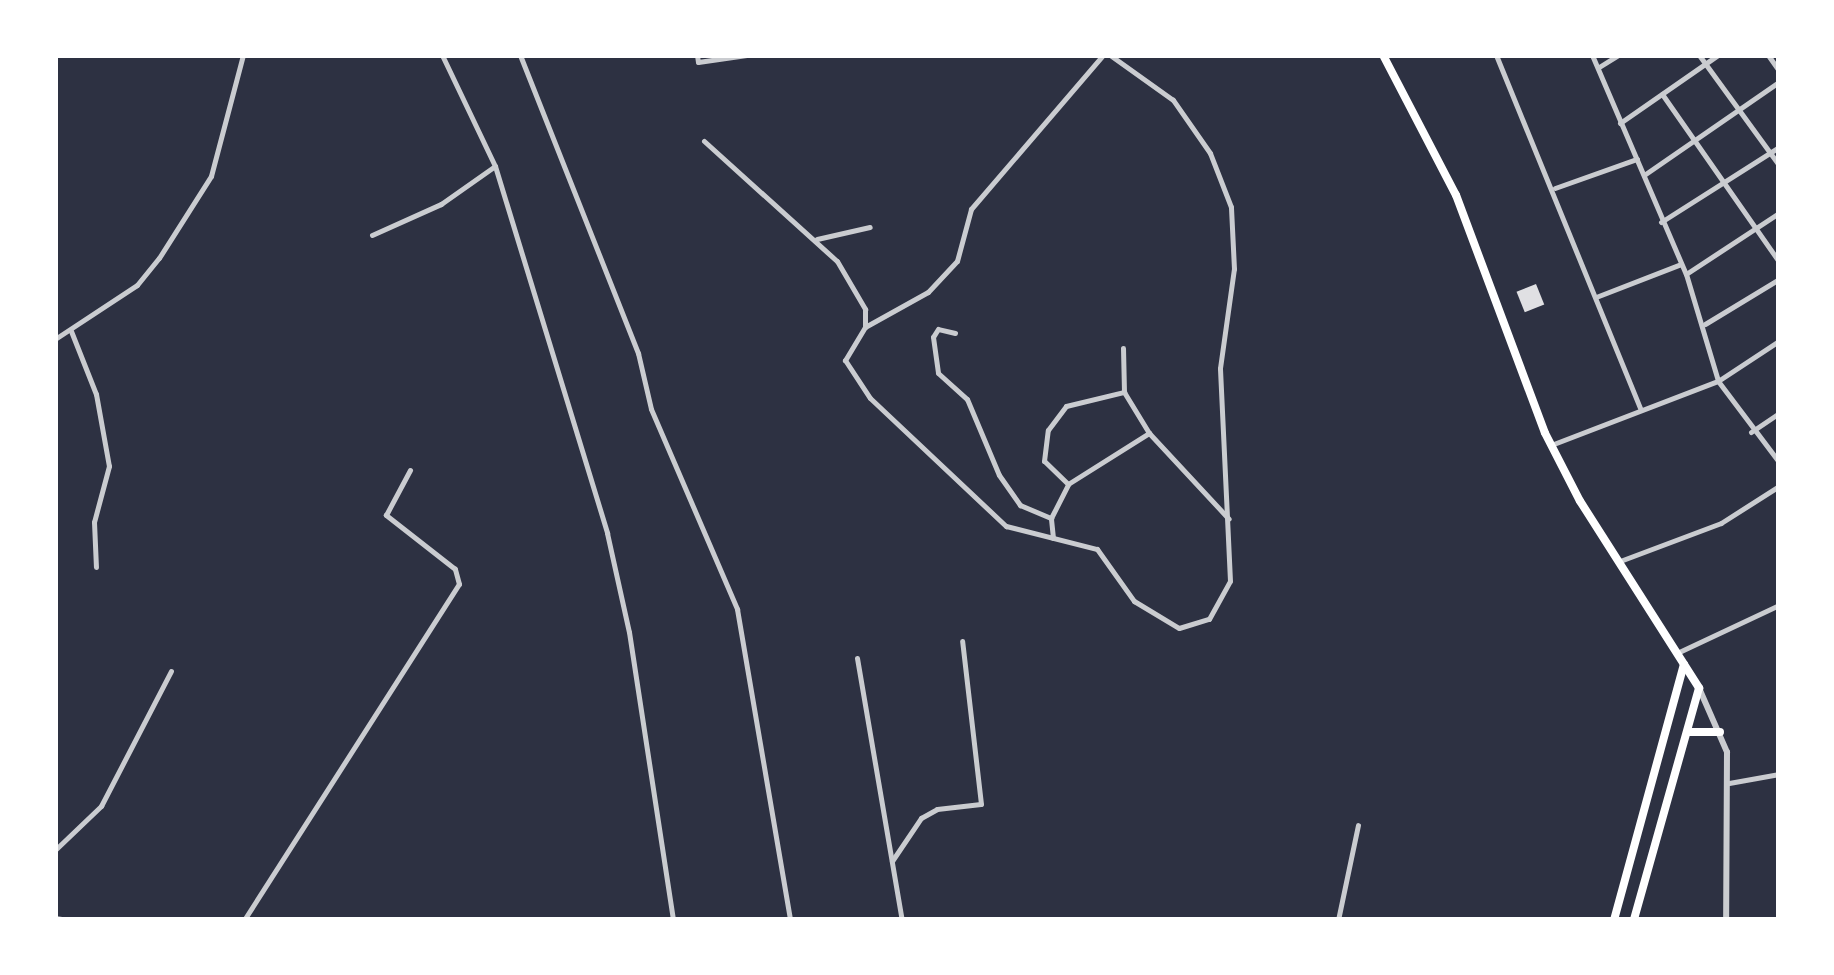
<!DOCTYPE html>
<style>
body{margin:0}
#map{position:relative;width:1834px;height:975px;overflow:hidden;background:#2d3142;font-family:Mulish,sans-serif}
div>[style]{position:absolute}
.building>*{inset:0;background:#e0e0e3;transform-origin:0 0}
.minor>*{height:5px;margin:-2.5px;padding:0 2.5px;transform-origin:2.5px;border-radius:2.5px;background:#caccd0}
.tertiary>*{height:6px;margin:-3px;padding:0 3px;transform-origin:3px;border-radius:3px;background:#caccd0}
.secondary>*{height:8px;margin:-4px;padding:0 4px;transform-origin:4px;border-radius:4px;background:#fff}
span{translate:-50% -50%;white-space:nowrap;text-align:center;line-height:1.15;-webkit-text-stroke:9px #fff;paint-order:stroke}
.frame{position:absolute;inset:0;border:58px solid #fff;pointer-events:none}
</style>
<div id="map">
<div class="building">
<div style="left:1536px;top:284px;width:22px;height:21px;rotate:68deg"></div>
</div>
<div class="minor">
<div style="left:442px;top:55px;width:123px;rotate:64.5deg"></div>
<div style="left:495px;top:166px;width:384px;rotate:73deg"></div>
<div style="left:607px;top:533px;width:101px;rotate:77.5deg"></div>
<div style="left:629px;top:632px;width:291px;rotate:81.3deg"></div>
<div style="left:520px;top:55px;width:321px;rotate:68.4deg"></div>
<div style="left:638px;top:353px;width:57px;rotate:76.9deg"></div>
<div style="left:651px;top:409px;width:218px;rotate:66.7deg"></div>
<div style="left:737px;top:609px;width:315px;rotate:80.3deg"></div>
<div style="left:697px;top:55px;width:7px;rotate:82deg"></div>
<div style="left:698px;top:62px;width:49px;rotate:-8.1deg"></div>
<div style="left:1496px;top:55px;width:383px;rotate:67.8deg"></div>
<div style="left:1592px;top:55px;width:238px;rotate:66.8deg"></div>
<div style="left:1686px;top:274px;width:112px;rotate:73.3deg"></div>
<div style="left:1718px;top:381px;width:101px;rotate:53deg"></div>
<div style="left:1699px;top:55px;width:136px;rotate:54deg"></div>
<div style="left:1768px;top:55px;width:19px;rotate:55deg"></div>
<div style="left:1599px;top:67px;width:22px;rotate:-32deg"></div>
<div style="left:1662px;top:94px;width:205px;rotate:55.1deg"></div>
<div style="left:1620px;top:123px;width:119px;rotate:-34.8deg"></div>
<div style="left:704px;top:141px;width:179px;rotate:42.1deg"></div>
<div style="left:837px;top:261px;width:56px;rotate:59.7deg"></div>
<div style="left:865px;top:309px;width:18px;rotate:90deg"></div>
<div style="left:865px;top:327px;width:39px;rotate:121deg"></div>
<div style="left:845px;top:360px;width:45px;rotate:56.7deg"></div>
<div style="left:870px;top:398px;width:187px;rotate:43.3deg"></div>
<div style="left:1006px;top:526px;width:94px;rotate:14.2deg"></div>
<div style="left:1097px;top:549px;width:64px;rotate:54.6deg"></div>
<div style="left:1134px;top:601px;width:52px;rotate:31deg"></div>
<div style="left:1179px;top:628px;width:31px;rotate:-17deg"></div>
<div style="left:1209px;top:619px;width:43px;rotate:-61.1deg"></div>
<div style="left:1230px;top:581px;width:213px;rotate:-92.7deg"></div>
<div style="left:1220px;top:368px;width:100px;rotate:-82deg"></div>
<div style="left:1234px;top:269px;width:62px;rotate:-92.8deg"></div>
<div style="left:1231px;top:207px;width:58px;rotate:-111.3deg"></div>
<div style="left:1210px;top:153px;width:65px;rotate:-124.9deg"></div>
<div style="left:1173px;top:100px;width:77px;rotate:-144.5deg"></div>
<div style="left:1644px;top:175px;width:164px;rotate:-34.6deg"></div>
<div style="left:1555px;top:188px;width:87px;rotate:-19.5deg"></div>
<div style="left:1661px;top:222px;width:140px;rotate:-32.4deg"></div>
<div style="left:372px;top:235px;width:76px;rotate:-24.2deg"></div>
<div style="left:441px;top:204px;width:66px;rotate:-35.1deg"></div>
<div style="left:817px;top:239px;width:54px;rotate:-12.8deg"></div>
<div style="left:1686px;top:274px;width:111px;rotate:-33.3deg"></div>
<div style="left:1596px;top:297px;width:91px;rotate:-21.2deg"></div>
<div style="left:1705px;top:324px;width:87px;rotate:-31.3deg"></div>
<div style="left:865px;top:327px;width:72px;rotate:-29.1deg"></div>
<div style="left:928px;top:292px;width:42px;rotate:-46.9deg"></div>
<div style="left:957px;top:261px;width:54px;rotate:-74.9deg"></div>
<div style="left:971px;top:209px;width:203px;rotate:-49.4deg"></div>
<div style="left:71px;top:331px;width:68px;rotate:68.4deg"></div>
<div style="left:96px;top:394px;width:73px;rotate:79.8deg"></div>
<div style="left:109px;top:466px;width:58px;rotate:105deg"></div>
<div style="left:94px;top:522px;width:45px;rotate:87.5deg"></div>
<div style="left:955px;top:333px;width:17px;rotate:-167deg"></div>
<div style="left:938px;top:329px;width:9px;rotate:122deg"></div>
<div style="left:933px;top:337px;width:36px;rotate:82deg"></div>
<div style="left:938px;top:373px;width:39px;rotate:42deg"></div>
<div style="left:967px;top:399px;width:82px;rotate:67.2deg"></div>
<div style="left:999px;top:475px;width:37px;rotate:55deg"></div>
<div style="left:1020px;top:505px;width:34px;rotate:23deg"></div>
<div style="left:55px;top:339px;width:98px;rotate:-33.4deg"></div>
<div style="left:137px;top:285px;width:35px;rotate:-51deg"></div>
<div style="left:159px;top:258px;width:97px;rotate:-57.6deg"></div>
<div style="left:211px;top:176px;width:125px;rotate:-75.2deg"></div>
<div style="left:1124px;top:392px;width:48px;rotate:58.6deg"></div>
<div style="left:1149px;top:433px;width:117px;rotate:47.1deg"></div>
<div style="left:1751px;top:432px;width:34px;rotate:-34deg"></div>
<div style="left:1551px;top:445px;width:179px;rotate:-21deg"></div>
<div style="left:1718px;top:381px;width:73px;rotate:-33.3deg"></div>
<div style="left:1068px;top:484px;width:96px;rotate:-32.2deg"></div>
<div style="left:1053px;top:538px;width:20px;rotate:-96deg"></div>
<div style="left:1051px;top:518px;width:38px;rotate:-63deg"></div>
<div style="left:1068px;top:484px;width:33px;rotate:-136deg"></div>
<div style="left:1044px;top:461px;width:31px;rotate:-83deg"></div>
<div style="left:1048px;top:430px;width:30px;rotate:-53deg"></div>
<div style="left:1066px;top:406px;width:60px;rotate:-13.6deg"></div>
<div style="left:1124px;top:392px;width:44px;rotate:-91.3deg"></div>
<div style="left:1620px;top:561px;width:108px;rotate:-20.6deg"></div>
<div style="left:1721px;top:523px;width:69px;rotate:-32.5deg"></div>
<div style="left:1679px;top:652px;width:110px;rotate:-25.2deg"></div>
<div style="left:857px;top:658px;width:266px;rotate:80.3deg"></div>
<div style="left:1729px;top:783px;width:51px;rotate:-10.2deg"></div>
<div style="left:55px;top:850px;width:64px;rotate:-43.7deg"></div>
<div style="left:101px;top:806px;width:152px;rotate:-62.6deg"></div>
<div style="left:892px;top:861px;width:52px;rotate:-56deg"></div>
<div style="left:921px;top:818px;width:18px;rotate:-29deg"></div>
<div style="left:937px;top:809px;width:44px;rotate:-6.5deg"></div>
<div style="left:981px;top:804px;width:164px;rotate:-96.6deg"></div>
<div style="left:55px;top:918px;width:13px;rotate:9deg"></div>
<div style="left:244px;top:920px;width:399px;rotate:-57.4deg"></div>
<div style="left:459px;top:584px;width:16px;rotate:-105deg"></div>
<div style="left:455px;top:569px;width:88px;rotate:-142deg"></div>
<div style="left:386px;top:515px;width:51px;rotate:-61.9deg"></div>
<div style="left:1338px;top:920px;width:97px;rotate:-78.1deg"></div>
</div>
<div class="tertiary">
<div style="left:1699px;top:688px;width:70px;rotate:66.4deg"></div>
<div style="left:1727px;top:752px;width:168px;rotate:90.3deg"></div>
</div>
<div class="secondary">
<div style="left:1383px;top:55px;width:158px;rotate:62.5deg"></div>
<div style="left:1456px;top:195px;width:254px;rotate:69.5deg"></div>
<div style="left:1545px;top:433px;width:76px;rotate:62.8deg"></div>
<div style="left:1580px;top:501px;width:222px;rotate:57.5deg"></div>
<div style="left:1699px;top:688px;width:241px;rotate:105.7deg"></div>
<div style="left:1689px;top:732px;width:31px"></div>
<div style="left:1614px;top:920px;width:265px;rotate:-74.7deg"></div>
</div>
<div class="frame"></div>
</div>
